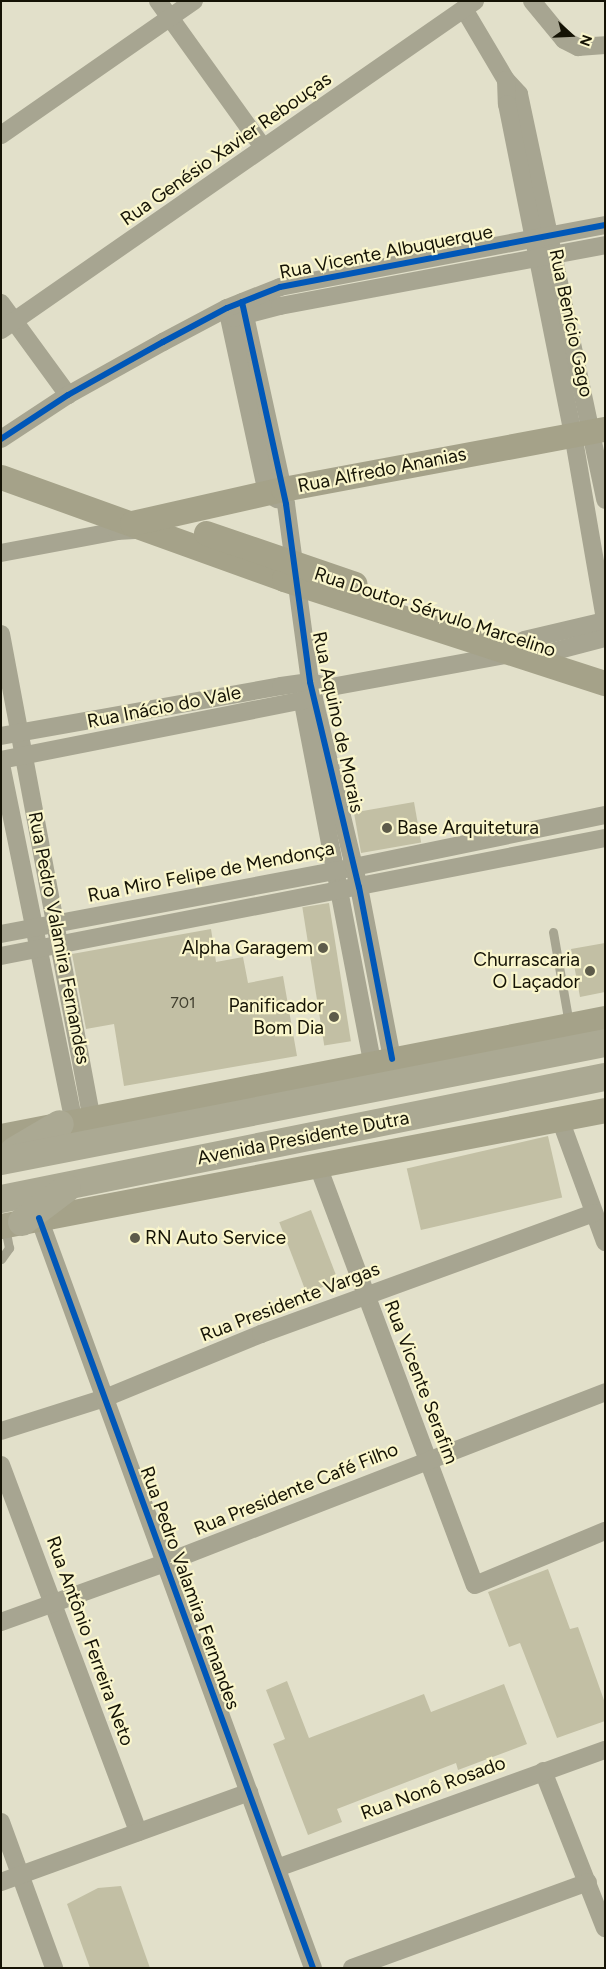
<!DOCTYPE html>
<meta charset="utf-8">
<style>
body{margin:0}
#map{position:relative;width:606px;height:1969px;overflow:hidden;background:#e2e0ca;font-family:Figtree,sans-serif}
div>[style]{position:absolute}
.building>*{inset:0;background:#c2bfa4;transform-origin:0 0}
.lane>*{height:9px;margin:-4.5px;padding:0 4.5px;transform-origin:4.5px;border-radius:4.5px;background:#a7a591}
.street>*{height:18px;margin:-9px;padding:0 9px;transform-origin:9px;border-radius:9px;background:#a7a591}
.secondary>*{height:25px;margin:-12.5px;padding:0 12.5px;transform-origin:12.5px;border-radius:12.5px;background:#a5a289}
.primary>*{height:28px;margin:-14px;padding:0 14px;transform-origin:14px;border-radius:14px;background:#aba993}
.cycleway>*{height:6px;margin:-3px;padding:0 3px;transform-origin:3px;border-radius:3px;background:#0057b8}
.dots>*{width:14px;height:14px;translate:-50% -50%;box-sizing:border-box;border:2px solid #faf6cc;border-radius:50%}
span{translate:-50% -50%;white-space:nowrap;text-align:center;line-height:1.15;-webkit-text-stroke:4.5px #faf6cc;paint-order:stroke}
.number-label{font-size:16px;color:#403e2d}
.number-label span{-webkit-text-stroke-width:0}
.street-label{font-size:19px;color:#151305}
.poi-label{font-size:19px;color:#151305}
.left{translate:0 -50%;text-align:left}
.right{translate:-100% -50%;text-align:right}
.frame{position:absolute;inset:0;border:2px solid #151305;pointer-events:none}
.north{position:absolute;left:546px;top:10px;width:50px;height:50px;-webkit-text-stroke:4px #faf6cc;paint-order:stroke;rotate:110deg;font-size:14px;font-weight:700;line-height:20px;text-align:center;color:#151305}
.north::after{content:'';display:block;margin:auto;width:18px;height:22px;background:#151305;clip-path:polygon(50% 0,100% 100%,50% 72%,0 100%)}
</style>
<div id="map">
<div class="building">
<div style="left:414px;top:802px;width:41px;height:61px;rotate:80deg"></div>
<div style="left:329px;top:903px;width:140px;height:27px;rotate:81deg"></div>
<div style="clip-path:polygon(211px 929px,216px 962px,243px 957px,248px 983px,283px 976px,297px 1056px,124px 1086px,114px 1024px,86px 1029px,72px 954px)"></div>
<div style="clip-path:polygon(605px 943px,605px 992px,580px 997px,571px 949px)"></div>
<div style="left:548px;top:1136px;width:63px;height:145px;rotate:77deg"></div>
<div style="left:311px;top:1210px;width:76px;height:34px;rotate:69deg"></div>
<div style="clip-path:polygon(548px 1569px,570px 1629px,578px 1627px,605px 1703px,605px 1721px,557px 1738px,520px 1643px,509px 1647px,488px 1592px)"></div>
<div style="clip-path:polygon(287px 1681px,309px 1738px,424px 1694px,431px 1712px,504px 1684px,527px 1744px,458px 1770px,456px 1763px,337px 1809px,342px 1822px,308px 1835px,273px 1744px,285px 1739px,266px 1690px)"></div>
<div style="clip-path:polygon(121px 1886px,150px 1968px,90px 1968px,67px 1904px,98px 1888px)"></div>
</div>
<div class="lane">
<div style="left:553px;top:932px;width:93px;rotate:80.1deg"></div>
<div style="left:1px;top:1259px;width:14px;rotate:-54deg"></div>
<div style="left:9px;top:1248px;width:20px;rotate:-101deg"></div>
</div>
<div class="street">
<div style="left:158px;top:1px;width:180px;rotate:54.3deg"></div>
<div style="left:532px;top:1px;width:50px;rotate:50.6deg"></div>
<div style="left:564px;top:40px;width:16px;rotate:27deg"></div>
<div style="left:578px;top:47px;width:27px;rotate:-4deg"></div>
<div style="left:464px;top:9px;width:82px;rotate:59.4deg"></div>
<div style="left:506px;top:80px;width:19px;rotate:47deg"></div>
<div style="left:519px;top:94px;width:415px;rotate:78deg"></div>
<div style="left:506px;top:80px;width:24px;rotate:88deg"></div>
<div style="left:507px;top:104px;width:337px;rotate:78.7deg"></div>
<div style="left:573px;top:434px;width:188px;rotate:80.2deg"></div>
<div style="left:1px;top:135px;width:235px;rotate:-34.8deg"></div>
<div style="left:242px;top:302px;width:207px;rotate:77.7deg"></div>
<div style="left:286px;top:504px;width:180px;rotate:82.3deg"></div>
<div style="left:310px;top:682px;width:211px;rotate:76.6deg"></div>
<div style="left:359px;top:887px;width:175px;rotate:79.1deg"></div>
<div style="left:1px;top:303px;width:114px;rotate:53.9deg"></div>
<div style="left:227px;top:308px;width:189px;rotate:77.8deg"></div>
<div style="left:267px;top:493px;width:12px;rotate:31deg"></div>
<div style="left:234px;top:318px;width:48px;rotate:-14.6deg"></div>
<div style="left:280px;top:306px;width:331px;rotate:-10.6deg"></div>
<div style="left:1px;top:330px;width:577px;rotate:-34.76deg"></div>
<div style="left:1px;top:439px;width:80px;rotate:-33.3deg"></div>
<div style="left:68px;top:395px;width:109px;rotate:-29.2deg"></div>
<div style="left:163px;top:342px;width:72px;rotate:-28deg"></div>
<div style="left:227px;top:308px;width:57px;rotate:-21.6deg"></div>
<div style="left:280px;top:287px;width:331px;rotate:-10.8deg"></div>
<div style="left:1px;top:553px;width:118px;rotate:-10.7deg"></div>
<div style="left:117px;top:531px;width:22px;rotate:-3deg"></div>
<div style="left:1px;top:634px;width:492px;rotate:79.4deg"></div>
<div style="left:524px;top:640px;width:83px;rotate:-13.2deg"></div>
<div style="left:555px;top:651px;width:52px;rotate:-14.6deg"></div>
<div style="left:303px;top:703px;width:367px;rotate:79.1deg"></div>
<div style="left:1px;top:736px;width:284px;rotate:-10.1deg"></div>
<div style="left:281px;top:686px;width:29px;rotate:-8deg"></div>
<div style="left:310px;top:682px;width:22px;rotate:13deg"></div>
<div style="left:331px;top:687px;width:182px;rotate:-10.4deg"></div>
<div style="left:1px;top:760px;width:319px;rotate:-11.2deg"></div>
<div style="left:1px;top:764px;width:365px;rotate:78.5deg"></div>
<div style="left:1px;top:934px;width:359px;rotate:-10.7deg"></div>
<div style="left:354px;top:867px;width:256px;rotate:-11.7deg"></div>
<div style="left:1px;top:956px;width:615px;rotate:-11.05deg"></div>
<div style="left:560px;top:1119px;width:131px;rotate:69.9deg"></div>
<div style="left:318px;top:1166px;width:447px;rotate:69.5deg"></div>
<div style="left:475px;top:1585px;width:141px;rotate:-22.6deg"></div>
<div style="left:39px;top:1218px;width:798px;rotate:69.93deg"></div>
<div style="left:1px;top:1431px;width:109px;rotate:-17.6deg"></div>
<div style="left:105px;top:1398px;width:169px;rotate:-22.3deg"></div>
<div style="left:261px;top:1334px;width:354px;rotate:-20deg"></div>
<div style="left:1px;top:1465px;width:392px;rotate:69.5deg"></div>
<div style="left:1px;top:1622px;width:174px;rotate:-19.8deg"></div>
<div style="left:165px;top:1563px;width:472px;rotate:-21.2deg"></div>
<div style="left:543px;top:1771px;width:169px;rotate:68.5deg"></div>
<div style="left:1px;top:1822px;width:155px;rotate:70deg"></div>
<div style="left:277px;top:1868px;width:349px;rotate:-19.8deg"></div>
<div style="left:1px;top:1882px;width:264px;rotate:-19.9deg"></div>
<div style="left:352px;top:1968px;width:251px;rotate:-20deg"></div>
</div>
<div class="secondary">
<div style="left:1px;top:477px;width:301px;rotate:19.8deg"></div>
<div style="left:284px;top:579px;width:337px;rotate:18deg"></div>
<div style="left:132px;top:523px;width:155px;rotate:-12.7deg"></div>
<div style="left:283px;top:489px;width:328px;rotate:-10.6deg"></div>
<div style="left:206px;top:533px;width:157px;rotate:18.9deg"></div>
<div style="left:1px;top:1136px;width:615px;rotate:-11.05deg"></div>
<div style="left:1px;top:1226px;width:615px;rotate:-10.87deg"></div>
</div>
<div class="primary">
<div style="left:14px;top:1151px;width:53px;rotate:-30.4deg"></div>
<div style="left:1px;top:1161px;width:615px;rotate:-11.05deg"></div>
<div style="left:1px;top:1199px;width:616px;rotate:-11.42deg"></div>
<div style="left:22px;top:1222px;width:56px;rotate:-37.1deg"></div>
</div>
<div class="cycleway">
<div style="left:242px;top:302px;width:207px;rotate:77.7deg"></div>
<div style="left:286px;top:504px;width:180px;rotate:82.3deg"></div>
<div style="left:310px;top:682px;width:211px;rotate:76.6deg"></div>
<div style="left:359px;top:887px;width:175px;rotate:79.1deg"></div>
<div style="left:1px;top:439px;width:80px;rotate:-33.3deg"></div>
<div style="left:68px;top:395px;width:109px;rotate:-29.2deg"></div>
<div style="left:163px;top:342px;width:72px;rotate:-28deg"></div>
<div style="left:227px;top:308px;width:57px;rotate:-21.6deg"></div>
<div style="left:280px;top:287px;width:331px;rotate:-10.8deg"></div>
<div style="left:39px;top:1218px;width:798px;rotate:69.93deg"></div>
</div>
<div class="dots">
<div style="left:387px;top:828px;background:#5d5b4a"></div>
<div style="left:323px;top:948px;background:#5d5b4a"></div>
<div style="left:590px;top:971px;background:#5d5b4a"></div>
<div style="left:334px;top:1017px;background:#5d5b4a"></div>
<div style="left:135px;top:1238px;background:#5d5b4a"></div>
</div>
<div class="number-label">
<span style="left:183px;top:1003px">701</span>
</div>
<div class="street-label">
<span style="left:226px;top:149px;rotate:-35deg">Rua Genésio Xavier Rebouças</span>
<span style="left:386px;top:252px;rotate:-11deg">Rua Vicente Albuquerque</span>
<span style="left:571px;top:323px;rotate:78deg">Rua Benício Gago</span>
<span style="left:382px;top:470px;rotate:-11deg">Rua Alfredo Ananias</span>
<span style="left:435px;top:612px;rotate:18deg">Rua Doutor Sérvulo Marcelino</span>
<span style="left:164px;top:707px;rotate:-11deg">Rua Inácio do Vale</span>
<span style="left:338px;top:722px;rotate:78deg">Rua Aquino de Morais</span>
<span style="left:211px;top:872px;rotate:-11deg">Rua Miro Felipe de Mendonça</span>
<span style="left:59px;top:938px;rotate:79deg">Rua Pedro Valamira Fernandes</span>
<span style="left:303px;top:1138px;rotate:-11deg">Avenida Presidente Dutra</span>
<span style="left:290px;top:1302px;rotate:-21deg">Rua Presidente Vargas</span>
<span style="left:421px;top:1382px;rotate:69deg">Rua Vicente Serafim</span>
<span style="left:296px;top:1489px;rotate:-22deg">Rua Presidente Café Filho</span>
<span style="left:190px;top:1588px;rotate:70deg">Rua Pedro Valamira Fernandes</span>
<span style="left:90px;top:1641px;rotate:70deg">Rua Antônio Ferreira Neto</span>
<span style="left:433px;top:1788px;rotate:-20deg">Rua Nonô Rosado</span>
</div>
<div class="poi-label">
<span class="left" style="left:397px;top:828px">Base Arquitetura</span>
<span class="right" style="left:313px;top:948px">Alpha Garagem</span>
<span class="right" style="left:580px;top:971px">Churrascaria<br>O Laçador</span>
<span class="right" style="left:324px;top:1017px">Panificador<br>Bom Dia</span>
<span class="left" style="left:145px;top:1238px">RN Auto Service</span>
</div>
<div class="frame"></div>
<div class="north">N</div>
</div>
